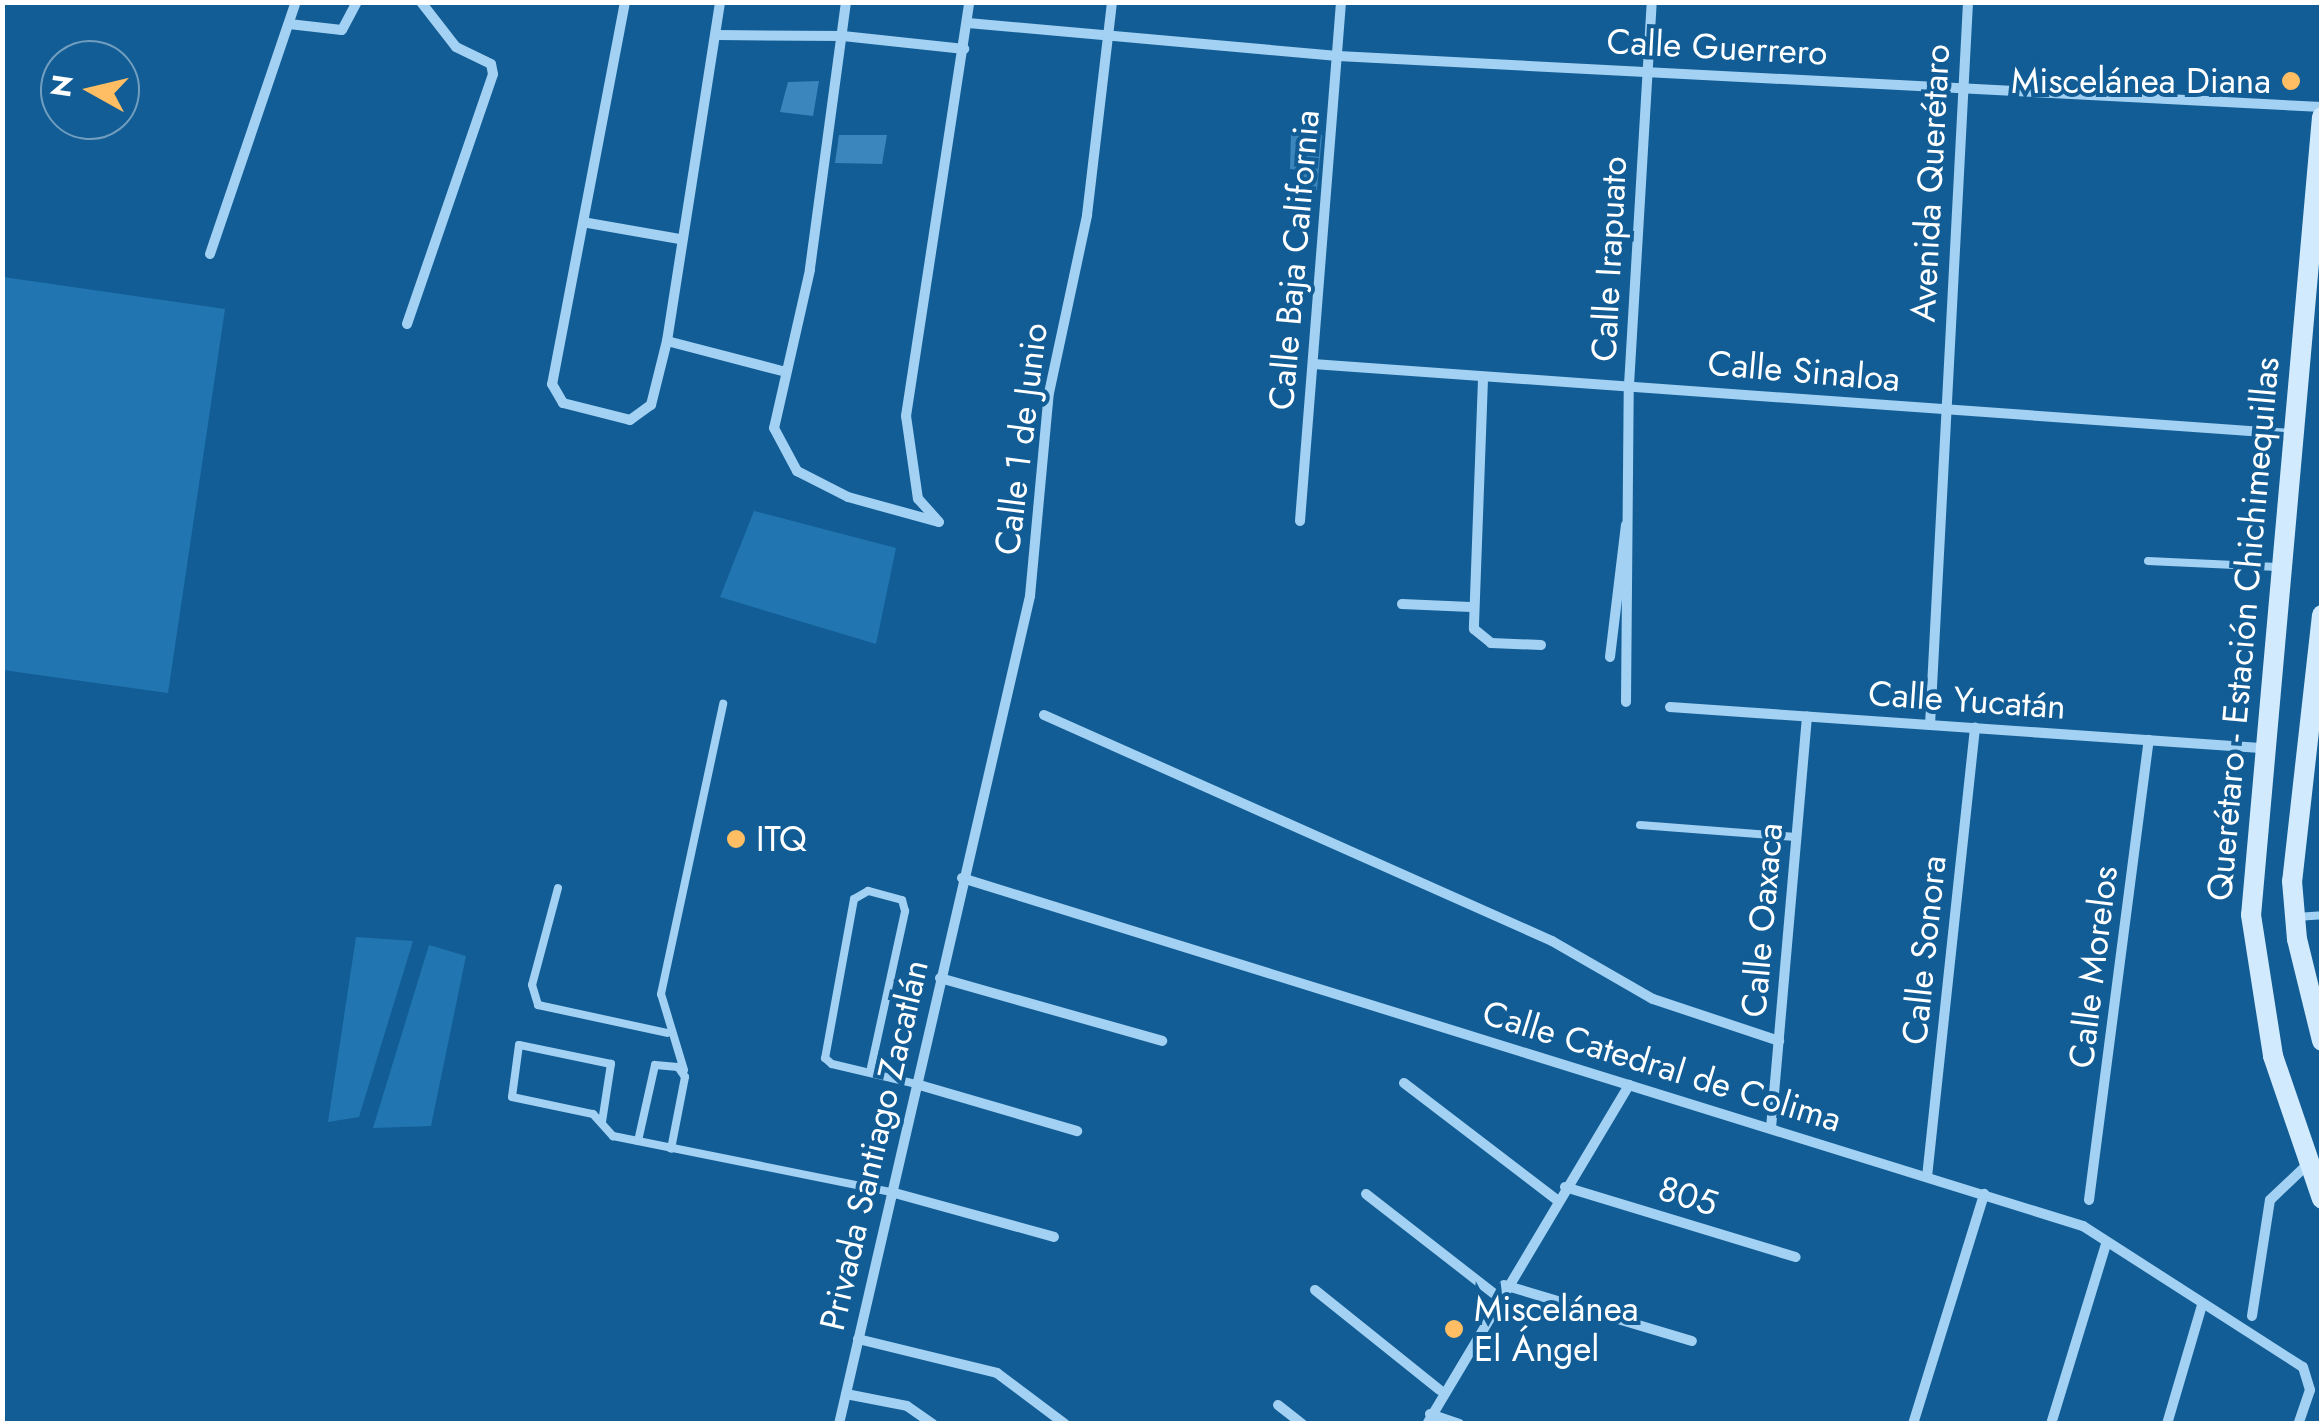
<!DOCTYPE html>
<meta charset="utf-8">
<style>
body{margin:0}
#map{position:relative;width:2324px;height:1426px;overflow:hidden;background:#125d95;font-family:Jost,sans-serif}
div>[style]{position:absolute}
.green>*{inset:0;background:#2176b2}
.building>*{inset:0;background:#3b86bd}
.service>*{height:8px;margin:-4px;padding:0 4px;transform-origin:4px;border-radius:4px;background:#a2d1f3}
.minor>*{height:10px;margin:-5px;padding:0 5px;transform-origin:5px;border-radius:5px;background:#a2d1f3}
.secondary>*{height:20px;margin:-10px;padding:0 10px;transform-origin:10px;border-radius:10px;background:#d1eafd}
.dots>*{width:28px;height:28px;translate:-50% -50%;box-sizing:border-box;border:5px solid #125d95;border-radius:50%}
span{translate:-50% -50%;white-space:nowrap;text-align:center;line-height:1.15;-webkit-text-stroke:8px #125d95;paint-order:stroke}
.street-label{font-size:35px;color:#fff}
.poi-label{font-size:35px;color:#fff}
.right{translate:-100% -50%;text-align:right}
.left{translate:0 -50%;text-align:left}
.frame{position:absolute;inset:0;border:5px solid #fff;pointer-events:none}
.north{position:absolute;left:40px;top:40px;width:100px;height:100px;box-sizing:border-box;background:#125d95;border:2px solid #719ebf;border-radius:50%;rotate:278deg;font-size:28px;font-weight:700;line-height:40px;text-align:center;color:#fff}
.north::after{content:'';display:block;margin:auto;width:35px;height:45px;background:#ffbe63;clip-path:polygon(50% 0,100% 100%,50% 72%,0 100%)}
</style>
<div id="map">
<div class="green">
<div style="clip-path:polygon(3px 277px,225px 309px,168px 693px,3px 670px)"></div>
<div style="clip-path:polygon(754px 511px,896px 548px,876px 644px,720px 597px)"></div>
<div style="clip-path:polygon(356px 937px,413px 941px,359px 1117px,328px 1122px)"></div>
<div style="clip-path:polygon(429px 945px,466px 956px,431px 1126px,373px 1128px)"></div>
</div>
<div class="building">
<div style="clip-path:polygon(819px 81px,813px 116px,780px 112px,788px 82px)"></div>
<div style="clip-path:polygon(1291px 130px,1322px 135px,1317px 190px,1292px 189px,1298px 170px,1290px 169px)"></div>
<div style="clip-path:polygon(839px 135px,887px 135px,882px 164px,835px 163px)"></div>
</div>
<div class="service">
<div style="left:2148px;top:561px;width:130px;rotate:2.6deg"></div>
<div style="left:1640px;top:825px;width:156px;rotate:4.4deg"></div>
<div style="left:558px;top:888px;width:100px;rotate:105deg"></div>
<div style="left:532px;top:985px;width:21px;rotate:73deg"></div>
<div style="left:538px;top:1005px;width:132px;rotate:12.2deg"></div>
<div style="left:2296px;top:917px;width:26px;rotate:-4deg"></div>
<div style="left:684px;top:1070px;width:79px;rotate:-106.8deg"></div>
<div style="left:661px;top:994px;width:297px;rotate:-77.9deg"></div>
<div style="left:870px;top:1072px;width:165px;rotate:-77.7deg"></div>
<div style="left:905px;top:911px;width:11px;rotate:-105deg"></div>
<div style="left:902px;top:900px;width:35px;rotate:-165deg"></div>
<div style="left:868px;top:891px;width:16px;rotate:150deg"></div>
<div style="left:854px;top:899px;width:162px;rotate:100.3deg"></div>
<div style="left:825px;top:1058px;width:9px;rotate:41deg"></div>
<div style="left:832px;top:1064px;width:86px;rotate:13.4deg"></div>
<div style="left:602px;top:1122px;width:59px;rotate:-81.2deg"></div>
<div style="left:611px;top:1064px;width:94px;rotate:-168.3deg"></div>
<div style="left:519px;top:1045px;width:52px;rotate:97.7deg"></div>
<div style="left:512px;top:1097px;width:83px;rotate:11.9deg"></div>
<div style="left:593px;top:1114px;width:30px;rotate:48deg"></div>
<div style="left:613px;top:1136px;width:284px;rotate:11.4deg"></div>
<div style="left:638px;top:1141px;width:78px;rotate:-77.4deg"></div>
<div style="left:655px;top:1065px;width:23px;rotate:5deg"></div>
<div style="left:678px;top:1067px;width:12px;rotate:55deg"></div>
<div style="left:685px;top:1077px;width:73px;rotate:101deg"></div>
</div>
<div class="minor">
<div style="left:625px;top:2px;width:389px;rotate:100.8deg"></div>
<div style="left:552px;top:384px;width:22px;rotate:60deg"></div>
<div style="left:563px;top:403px;width:69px;rotate:14.2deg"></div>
<div style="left:630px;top:420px;width:26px;rotate:-36deg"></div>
<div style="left:651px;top:405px;width:66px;rotate:-76deg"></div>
<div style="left:667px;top:341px;width:343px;rotate:-81.1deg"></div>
<div style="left:846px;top:2px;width:270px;rotate:97.7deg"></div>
<div style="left:810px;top:270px;width:162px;rotate:102.8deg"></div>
<div style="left:774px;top:428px;width:49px;rotate:61.9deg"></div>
<div style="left:797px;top:471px;width:57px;rotate:27deg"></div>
<div style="left:848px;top:497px;width:94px;rotate:15.4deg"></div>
<div style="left:968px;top:23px;width:371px;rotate:5.1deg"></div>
<div style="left:1338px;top:56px;width:985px;rotate:2.97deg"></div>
<div style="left:289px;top:24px;width:53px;rotate:6.5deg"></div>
<div style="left:342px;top:30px;width:32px;rotate:-62deg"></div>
<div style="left:717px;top:35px;width:126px;rotate:0.5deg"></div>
<div style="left:843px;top:36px;width:122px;rotate:6.1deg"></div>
<div style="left:588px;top:223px;width:93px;rotate:9.9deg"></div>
<div style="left:210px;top:254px;width:266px;rotate:-71.2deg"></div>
<div style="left:407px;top:324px;width:264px;rotate:-71deg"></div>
<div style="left:493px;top:74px;width:10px;rotate:-101deg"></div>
<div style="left:491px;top:64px;width:39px;rotate:-154deg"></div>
<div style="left:456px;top:47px;width:57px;rotate:-127.9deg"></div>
<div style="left:667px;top:341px;width:119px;rotate:14.6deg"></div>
<div style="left:1313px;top:364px;width:981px;rotate:4.09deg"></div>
<div style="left:1483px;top:379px;width:250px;rotate:92.1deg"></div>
<div style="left:1474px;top:629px;width:22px;rotate:39deg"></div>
<div style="left:1491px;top:643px;width:50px;rotate:2.3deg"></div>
<div style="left:1300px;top:521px;width:521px;rotate:-85.48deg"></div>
<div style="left:939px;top:522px;width:31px;rotate:-132deg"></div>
<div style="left:918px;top:499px;width:84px;rotate:-98.2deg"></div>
<div style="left:906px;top:416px;width:419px;rotate:-81.3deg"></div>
<div style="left:1402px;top:604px;width:69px;rotate:2.5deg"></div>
<div style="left:1610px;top:657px;width:133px;rotate:-83.1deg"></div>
<div style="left:1626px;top:702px;width:317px;rotate:-89.5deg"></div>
<div style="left:1629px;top:385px;width:384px;rotate:-86.6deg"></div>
<div style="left:1670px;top:707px;width:592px;rotate:3.97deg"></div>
<div style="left:1044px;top:715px;width:556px;rotate:23.98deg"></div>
<div style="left:1552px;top:941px;width:116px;rotate:29.9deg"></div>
<div style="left:1653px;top:999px;width:133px;rotate:18.4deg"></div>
<div style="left:1930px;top:725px;width:724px;rotate:-86.99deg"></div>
<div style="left:962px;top:878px;width:1174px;rotate:17.25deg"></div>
<div style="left:2083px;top:1226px;width:261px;rotate:32.7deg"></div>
<div style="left:2303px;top:1367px;width:24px;rotate:73deg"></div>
<div style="left:2310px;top:1390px;width:36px;rotate:109deg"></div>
<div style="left:940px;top:978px;width:231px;rotate:15.8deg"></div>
<div style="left:1404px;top:1083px;width:193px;rotate:37.4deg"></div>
<div style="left:916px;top:1084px;width:168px;rotate:16.3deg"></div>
<div style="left:1771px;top:1128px;width:413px;rotate:-85deg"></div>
<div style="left:1927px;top:1177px;width:452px;rotate:-83.9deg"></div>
<div style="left:1565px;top:1187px;width:241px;rotate:16.9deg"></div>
<div style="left:891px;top:1192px;width:169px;rotate:15.4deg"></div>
<div style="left:1366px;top:1194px;width:166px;rotate:37.9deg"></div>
<div style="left:2089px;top:1200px;width:464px;rotate:-82.6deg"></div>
<div style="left:1504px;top:1285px;width:196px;rotate:16.6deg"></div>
<div style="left:1315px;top:1290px;width:160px;rotate:38.7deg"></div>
<div style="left:2252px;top:1316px;width:117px;rotate:-81.2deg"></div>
<div style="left:2270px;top:1200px;width:52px;rotate:-43.5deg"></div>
<div style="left:858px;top:1339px;width:143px;rotate:13.7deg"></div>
<div style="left:997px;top:1373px;width:85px;rotate:36.9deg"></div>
<div style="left:846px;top:1394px;width:62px;rotate:11.1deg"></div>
<div style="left:907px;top:1406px;width:32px;rotate:35deg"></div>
<div style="left:1278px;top:1405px;width:31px;rotate:38deg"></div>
<div style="left:1430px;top:1414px;width:31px;rotate:19deg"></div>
<div style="left:839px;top:1424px;width:850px;rotate:-77.01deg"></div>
<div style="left:1030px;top:596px;width:204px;rotate:-84.7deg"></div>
<div style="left:1049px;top:393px;width:182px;rotate:-77.9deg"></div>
<div style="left:1087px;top:215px;width:214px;rotate:-83.3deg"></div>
<div style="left:1427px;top:1424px;width:395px;rotate:-59.2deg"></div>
<div style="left:1913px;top:1424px;width:241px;rotate:-72.8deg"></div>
<div style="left:2051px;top:1424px;width:188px;rotate:-73deg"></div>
<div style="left:2167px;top:1424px;width:124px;rotate:-73.6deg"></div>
</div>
<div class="secondary">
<div style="left:2322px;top:117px;width:801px;rotate:95.08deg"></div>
<div style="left:2251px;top:915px;width:143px;rotate:81.1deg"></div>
<div style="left:2273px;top:1056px;width:151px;rotate:71.1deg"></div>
<div style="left:2322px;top:615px;width:268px;rotate:96.4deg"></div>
<div style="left:2292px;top:881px;width:58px;rotate:85.1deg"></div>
<div style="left:2297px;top:939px;width:105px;rotate:76.2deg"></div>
</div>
<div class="dots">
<div style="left:2291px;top:81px;background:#ffbe63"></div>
<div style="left:736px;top:839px;background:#ffbe63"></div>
<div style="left:1454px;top:1329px;background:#ffbe63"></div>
</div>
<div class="street-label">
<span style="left:1717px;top:47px;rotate:3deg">Calle Guerrero</span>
<span style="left:1930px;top:183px;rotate:-87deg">Avenida Querétaro</span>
<span style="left:1609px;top:259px;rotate:-87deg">Calle Irapuato</span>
<span style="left:1294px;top:260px;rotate:-85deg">Calle Baja California</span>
<span style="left:1804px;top:371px;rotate:5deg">Calle Sinaloa</span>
<span style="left:1021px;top:439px;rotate:-83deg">Calle 1 de Junio</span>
<span style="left:2243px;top:629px;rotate:-85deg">Querétaro - Estación Chichimequillas</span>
<span style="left:1967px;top:700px;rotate:4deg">Calle Yucatán</span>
<span style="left:1762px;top:920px;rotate:-85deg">Calle Oaxaca</span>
<span style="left:1924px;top:950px;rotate:-84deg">Calle Sonora</span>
<span style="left:2093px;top:967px;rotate:-83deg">Calle Morelos</span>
<span style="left:1662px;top:1066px;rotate:17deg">Calle Catedral de Colima</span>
<span style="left:874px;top:1145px;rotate:-77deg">Privada Santiago Zacatlán</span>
<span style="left:1688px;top:1196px;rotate:17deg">805</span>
</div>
<div class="poi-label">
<span class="right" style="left:2271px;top:81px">Miscelánea Diana</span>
<span class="left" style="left:756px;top:839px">ITQ</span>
<span class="left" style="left:1474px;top:1329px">Miscelánea<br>El Ángel</span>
</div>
<div class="frame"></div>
<div class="north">N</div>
</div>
